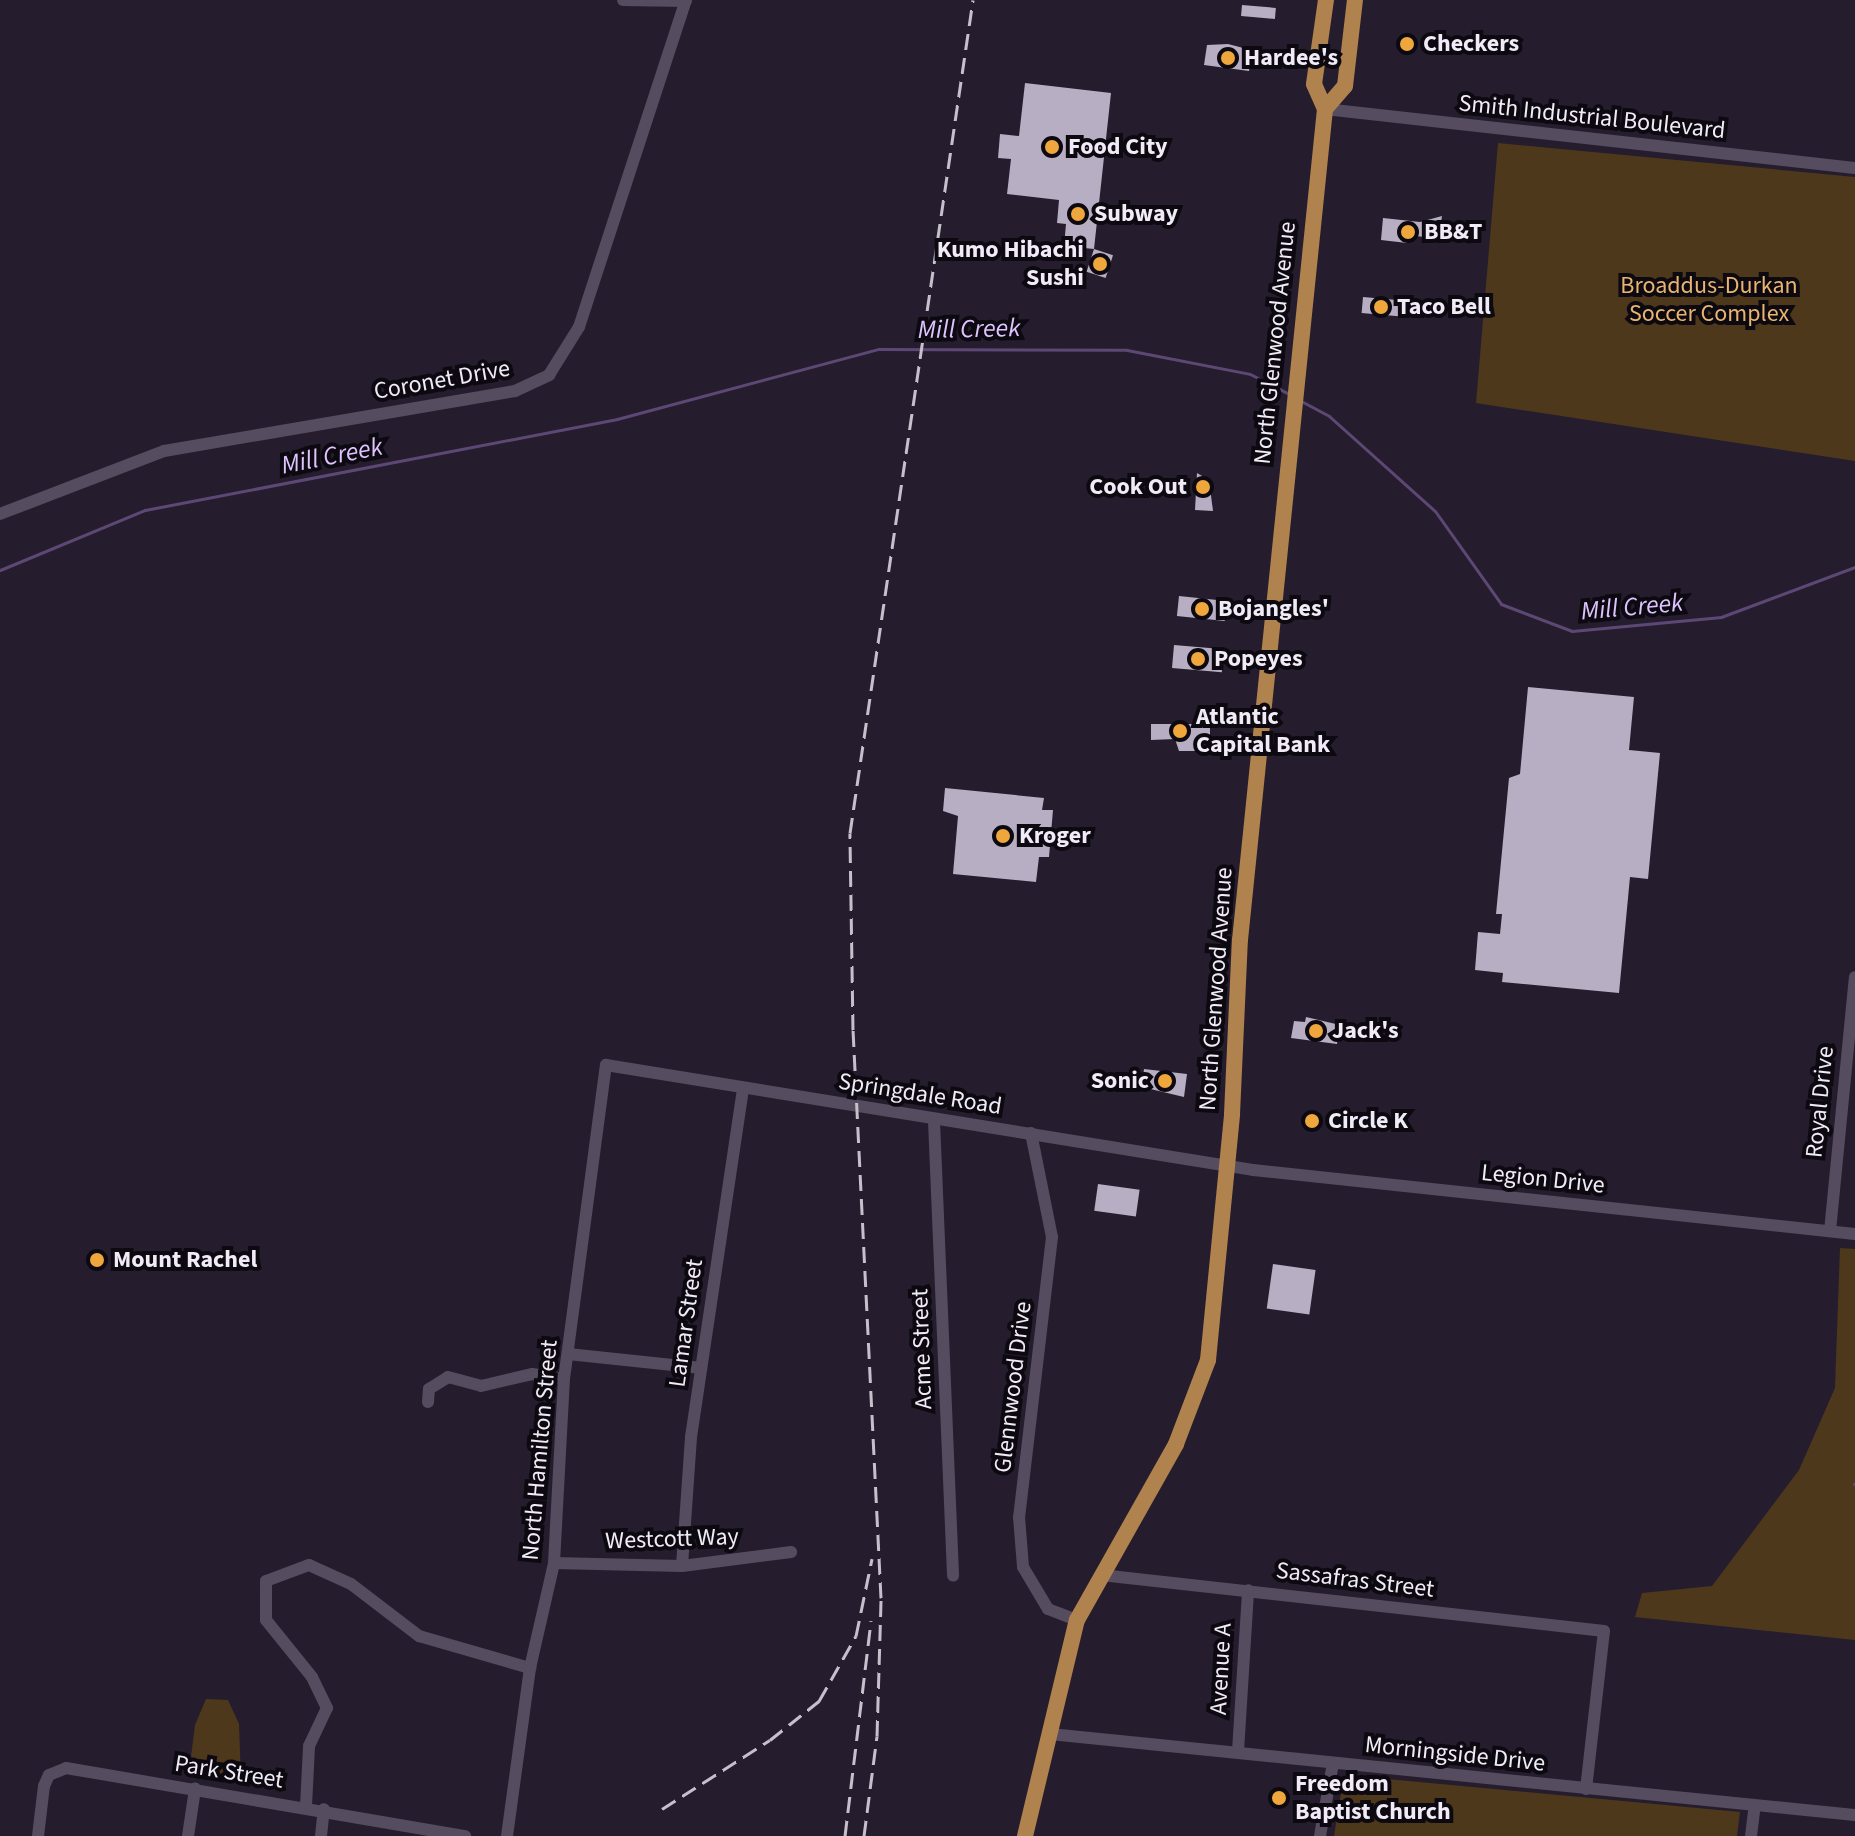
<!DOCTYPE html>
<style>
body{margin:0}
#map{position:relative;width:1855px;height:1836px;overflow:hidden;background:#251d2d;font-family:"Source Sans 3",sans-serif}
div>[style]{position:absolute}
.green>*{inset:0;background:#4e381c}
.stream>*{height:3px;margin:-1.5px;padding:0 1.5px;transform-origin:1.5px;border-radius:1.5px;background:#5d4875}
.building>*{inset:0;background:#b8aec4;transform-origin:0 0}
.minor>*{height:12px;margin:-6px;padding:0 6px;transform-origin:6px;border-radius:6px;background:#554c5f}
.major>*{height:16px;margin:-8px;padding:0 8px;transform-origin:8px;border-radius:8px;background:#b0824d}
.rail>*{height:3px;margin-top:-1.5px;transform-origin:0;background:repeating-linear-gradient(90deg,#c5c0cc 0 16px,transparent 0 24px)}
.dots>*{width:22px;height:22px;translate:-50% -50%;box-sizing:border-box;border:4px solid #0c0910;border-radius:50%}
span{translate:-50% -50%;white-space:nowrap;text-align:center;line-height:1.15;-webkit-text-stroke:8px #0c0910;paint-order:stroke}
.poi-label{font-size:24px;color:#f0ebf6;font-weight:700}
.left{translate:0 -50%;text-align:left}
.right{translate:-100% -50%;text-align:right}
.street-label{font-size:24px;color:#f0ebf6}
.park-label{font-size:24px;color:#e9b46f}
.water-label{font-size:26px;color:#dec3fe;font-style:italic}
</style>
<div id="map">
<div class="green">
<div style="clip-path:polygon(1498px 143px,1855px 177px,1855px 461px,1476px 403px)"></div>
<div style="clip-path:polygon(1840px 1248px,1855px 1249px,1855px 1640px,1635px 1617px,1642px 1593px,1712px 1586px,1799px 1470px,1835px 1388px)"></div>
<div style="clip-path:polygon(206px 1699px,228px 1700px,239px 1724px,241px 1780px,189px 1773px,195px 1725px)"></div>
<div style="clip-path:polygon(1344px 1775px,1740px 1812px,1737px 1836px,1334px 1836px)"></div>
</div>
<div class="stream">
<div style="left:1301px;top:401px;width:32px;rotate:28deg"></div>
<div style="left:1329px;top:416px;width:142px;rotate:41.9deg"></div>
<div style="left:1435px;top:511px;width:114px;rotate:54.6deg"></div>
<div style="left:1501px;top:604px;width:76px;rotate:20.8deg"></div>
<div style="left:1572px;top:631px;width:150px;rotate:-5.4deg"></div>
<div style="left:1721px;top:617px;width:143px;rotate:-20.5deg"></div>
<div style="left:0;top:570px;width:157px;rotate:-22.5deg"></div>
<div style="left:145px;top:510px;width:481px;rotate:-10.9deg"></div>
<div style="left:617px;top:419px;width:271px;rotate:-15deg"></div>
<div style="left:879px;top:349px;width:248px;rotate:0.2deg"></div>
<div style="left:1127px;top:350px;width:125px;rotate:11deg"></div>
<div style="left:1250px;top:374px;width:46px;rotate:27.1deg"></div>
<div style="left:1854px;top:1484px;width:1px;rotate:-45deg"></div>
</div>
<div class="building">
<div style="left:1242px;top:5px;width:34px;height:11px;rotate:5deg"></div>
<div style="clip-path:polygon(1228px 44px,1251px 50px,1249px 71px,1204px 65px,1207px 45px)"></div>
<div style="clip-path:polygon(1025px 83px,1111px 93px,1094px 249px,1064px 246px,1066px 224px,1057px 223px,1059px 200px,1007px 194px,1011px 159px,998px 158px,1000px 134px,1019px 136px)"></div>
<div style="clip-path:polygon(1442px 216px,1440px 229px,1424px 237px,1408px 235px,1407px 243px,1381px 240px,1383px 218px,1420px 222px)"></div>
<div style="left:1094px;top:249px;width:20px;height:24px;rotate:18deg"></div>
<div style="left:1363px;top:297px;width:37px;height:16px;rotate:5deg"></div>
<div style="clip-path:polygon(1197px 473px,1209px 480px,1213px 511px,1195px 510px)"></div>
<div style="left:1179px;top:596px;width:48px;height:20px;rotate:6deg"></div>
<div style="left:1174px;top:645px;width:50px;height:23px;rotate:5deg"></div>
<div style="clip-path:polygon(1528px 687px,1634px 697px,1629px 750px,1660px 753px,1648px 879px,1630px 877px,1619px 993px,1502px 982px,1503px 973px,1475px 970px,1478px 932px,1500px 934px,1502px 914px,1496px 914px,1509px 778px,1520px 774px)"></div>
<div style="clip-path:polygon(1151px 724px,1210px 724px,1210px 751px,1179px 751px,1175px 739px,1151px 740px)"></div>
<div style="clip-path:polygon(945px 788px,1044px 798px,1042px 810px,1053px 810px,1049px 857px,1039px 857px,1036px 882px,953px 874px,958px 816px,943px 811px)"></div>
<div style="clip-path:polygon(1306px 1017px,1340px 1025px,1337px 1044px,1291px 1038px,1294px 1021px,1305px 1022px)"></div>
<div style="clip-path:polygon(1144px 1069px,1187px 1074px,1184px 1097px,1142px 1087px)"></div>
<div style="left:1098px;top:1184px;width:42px;height:27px;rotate:8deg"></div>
<div style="left:1273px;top:1264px;width:43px;height:45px;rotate:8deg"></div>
</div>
<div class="minor">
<div style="left:623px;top:0;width:63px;rotate:0.9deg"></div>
<div style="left:1325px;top:109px;width:533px;rotate:6.35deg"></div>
<div style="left:0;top:514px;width:176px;rotate:-21deg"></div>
<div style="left:164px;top:451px;width:356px;rotate:-9.7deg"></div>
<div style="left:515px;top:391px;width:38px;rotate:-25deg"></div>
<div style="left:549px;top:375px;width:57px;rotate:-58deg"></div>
<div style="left:579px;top:327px;width:344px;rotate:-71.9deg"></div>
<div style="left:934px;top:1121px;width:455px;rotate:87.6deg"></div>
<div style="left:1031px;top:1133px;width:106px;rotate:78.6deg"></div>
<div style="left:1052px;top:1237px;width:282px;rotate:96.7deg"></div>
<div style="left:1019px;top:1517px;width:50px;rotate:85.4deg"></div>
<div style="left:1023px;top:1567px;width:49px;rotate:59.2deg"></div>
<div style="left:1048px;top:1609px;width:31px;rotate:21deg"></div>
<div style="left:1830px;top:1231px;width:255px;rotate:-84.4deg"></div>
<div style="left:568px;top:1354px;width:134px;rotate:6deg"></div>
<div style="left:428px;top:1402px;width:13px;rotate:-86deg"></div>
<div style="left:429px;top:1389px;width:22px;rotate:-32deg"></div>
<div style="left:448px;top:1377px;width:34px;rotate:15deg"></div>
<div style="left:481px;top:1386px;width:52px;rotate:-13.2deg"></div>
<div style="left:532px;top:1374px;width:32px;rotate:9deg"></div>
<div style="left:554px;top:1563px;width:128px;rotate:1.3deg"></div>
<div style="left:682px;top:1566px;width:110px;rotate:-7.3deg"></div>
<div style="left:682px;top:1566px;width:129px;rotate:-86deg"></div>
<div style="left:691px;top:1437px;width:353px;rotate:-81.5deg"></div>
<div style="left:1101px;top:1575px;width:506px;rotate:6.35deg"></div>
<div style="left:1604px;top:1631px;width:159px;rotate:96.5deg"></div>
<div style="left:1050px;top:1734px;width:809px;rotate:5.75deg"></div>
<div style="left:1238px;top:1751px;width:161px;rotate:-86.4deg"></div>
<div style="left:306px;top:1806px;width:60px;rotate:-87.1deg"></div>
<div style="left:309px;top:1746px;width:42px;rotate:-64.7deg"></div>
<div style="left:327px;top:1708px;width:34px;rotate:-116deg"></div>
<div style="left:312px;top:1677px;width:73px;rotate:-128.9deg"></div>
<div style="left:266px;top:1620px;width:39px;rotate:-90deg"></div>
<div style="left:266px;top:1581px;width:46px;rotate:-20.4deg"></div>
<div style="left:309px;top:1565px;width:46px;rotate:24.3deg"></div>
<div style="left:351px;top:1584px;width:86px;rotate:37.4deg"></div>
<div style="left:419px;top:1636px;width:116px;rotate:16.1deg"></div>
<div style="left:38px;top:1836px;width:50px;rotate:-83.2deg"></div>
<div style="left:44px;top:1786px;width:12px;rotate:-66deg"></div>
<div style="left:49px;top:1775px;width:18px;rotate:-22deg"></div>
<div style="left:66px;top:1768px;width:405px;rotate:9.7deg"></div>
<div style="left:188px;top:1836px;width:48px;rotate:-81.5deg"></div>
<div style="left:321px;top:1836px;width:27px;rotate:-84deg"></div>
<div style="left:507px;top:1836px;width:170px;rotate:-82.2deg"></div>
<div style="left:530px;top:1668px;width:108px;rotate:-77.1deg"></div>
<div style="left:554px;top:1563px;width:184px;rotate:-86.9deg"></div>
<div style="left:564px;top:1379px;width:317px;rotate:-82.4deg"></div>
<div style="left:606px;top:1065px;width:655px;rotate:9.22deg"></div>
<div style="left:1253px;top:1170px;width:605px;rotate:6.07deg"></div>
<div style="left:1320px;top:1836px;width:74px;rotate:-79.9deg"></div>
<div style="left:1751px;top:1836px;width:31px;rotate:-83deg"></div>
</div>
<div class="major">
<div style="left:1325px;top:109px;width:30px;rotate:-49deg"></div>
<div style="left:1345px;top:86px;width:87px;rotate:-83.4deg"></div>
<div style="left:1025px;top:1836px;width:222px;rotate:-76.5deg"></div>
<div style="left:1077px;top:1620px;width:202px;rotate:-60.6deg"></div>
<div style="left:1176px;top:1444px;width:90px;rotate:-69.1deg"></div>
<div style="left:1208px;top:1360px;width:247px;rotate:-84.4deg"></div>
<div style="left:1232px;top:1114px;width:174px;rotate:-87.4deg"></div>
<div style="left:1240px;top:940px;width:835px;rotate:-84.16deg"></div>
<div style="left:1325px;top:109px;width:27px;rotate:-114deg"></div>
<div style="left:1314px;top:84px;width:85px;rotate:-81.9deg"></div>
</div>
<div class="rail">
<div style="left:662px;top:1809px;width:128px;rotate:-32.6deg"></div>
<div style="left:770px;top:1740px;width:63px;rotate:-38.5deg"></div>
<div style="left:819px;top:1701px;width:75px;rotate:-60.4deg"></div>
<div style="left:856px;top:1636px;width:79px;rotate:-78.3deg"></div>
<div style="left:845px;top:1836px;width:217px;rotate:-83.1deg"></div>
<div style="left:864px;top:1836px;width:101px;rotate:-82.6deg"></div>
<div style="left:877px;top:1736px;width:138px;rotate:-88.3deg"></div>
<div style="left:881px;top:1598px;width:569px;rotate:-92.82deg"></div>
<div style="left:853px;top:1030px;width:197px;rotate:-90.9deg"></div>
<div style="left:850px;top:833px;width:842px;rotate:-81.6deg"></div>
</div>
<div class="dots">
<div style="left:1407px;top:44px;background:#efa73d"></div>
<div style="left:1228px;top:58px;background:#efa73d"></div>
<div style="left:1052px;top:147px;background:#efa73d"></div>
<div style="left:1078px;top:214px;background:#efa73d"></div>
<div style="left:1408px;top:232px;background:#efa73d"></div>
<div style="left:1100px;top:264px;background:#efa73d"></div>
<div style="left:1381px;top:307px;background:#efa73d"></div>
<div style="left:1203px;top:487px;background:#efa73d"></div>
<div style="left:1202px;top:609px;background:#efa73d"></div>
<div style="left:1198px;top:659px;background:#efa73d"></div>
<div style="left:1180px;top:731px;background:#efa73d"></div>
<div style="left:1003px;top:836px;background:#efa73d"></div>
<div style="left:1316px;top:1031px;background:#efa73d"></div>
<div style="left:1165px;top:1081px;background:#efa73d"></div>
<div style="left:1312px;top:1121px;background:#efa73d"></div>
<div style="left:97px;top:1260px;background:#efa73d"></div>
<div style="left:1279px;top:1798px;background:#efa73d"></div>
</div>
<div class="poi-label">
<span class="left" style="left:1423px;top:44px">Checkers</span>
<span class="left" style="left:1244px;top:58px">Hardee's</span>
<span class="left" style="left:1068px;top:147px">Food City</span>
<span class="left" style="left:1094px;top:214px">Subway</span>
<span class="left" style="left:1424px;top:232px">BB&amp;T</span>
<span class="right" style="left:1084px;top:264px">Kumo Hibachi<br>Sushi</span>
<span class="left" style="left:1397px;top:307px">Taco Bell</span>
<span class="right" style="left:1187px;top:487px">Cook Out</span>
<span class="left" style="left:1218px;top:609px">Bojangles'</span>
<span class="left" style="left:1214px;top:659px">Popeyes</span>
<span class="left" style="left:1196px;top:731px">Atlantic<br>Capital Bank</span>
<span class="left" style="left:1019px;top:836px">Kroger</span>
<span class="left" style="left:1332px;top:1031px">Jack's</span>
<span class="right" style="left:1149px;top:1081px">Sonic</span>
<span class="left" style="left:1328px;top:1121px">Circle K</span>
<span class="left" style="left:113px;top:1260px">Mount Rachel</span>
<span class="left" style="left:1295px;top:1798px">Freedom<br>Baptist Church</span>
</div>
<div class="street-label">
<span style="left:1592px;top:117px;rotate:6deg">Smith Industrial Boulevard</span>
<span style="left:1275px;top:343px;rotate:-84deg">North Glenwood Avenue</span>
<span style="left:442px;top:380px;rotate:-10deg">Coronet Drive</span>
<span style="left:1216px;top:989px;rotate:-86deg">North Glenwood Avenue</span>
<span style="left:920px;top:1094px;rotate:9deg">Springdale Road</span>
<span style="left:1820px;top:1102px;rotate:-84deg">Royal Drive</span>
<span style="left:1543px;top:1179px;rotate:6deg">Legion Drive</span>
<span style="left:686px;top:1323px;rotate:-82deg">Lamar Street</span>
<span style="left:922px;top:1349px;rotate:-92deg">Acme Street</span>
<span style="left:1013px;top:1387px;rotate:-83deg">Glennwood Drive</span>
<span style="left:540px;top:1450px;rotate:-85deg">North Hamilton Street</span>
<span style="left:672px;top:1539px;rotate:-2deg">Westcott Way</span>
<span style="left:1355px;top:1580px;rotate:7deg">Sassafras Street</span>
<span style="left:1221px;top:1669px;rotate:-87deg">Avenue A</span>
<span style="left:1455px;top:1754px;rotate:6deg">Morningside Drive</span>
<span style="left:229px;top:1772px;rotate:9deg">Park Street</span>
</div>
<div class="park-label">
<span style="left:1709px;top:300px">Broaddus-Durkan<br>Soccer Complex</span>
</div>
<div class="water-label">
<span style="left:969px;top:329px;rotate:-1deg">Mill Creek</span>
<span style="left:332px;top:456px;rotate:-11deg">Mill Creek</span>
<span style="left:1632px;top:607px;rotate:-5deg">Mill Creek</span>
</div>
</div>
